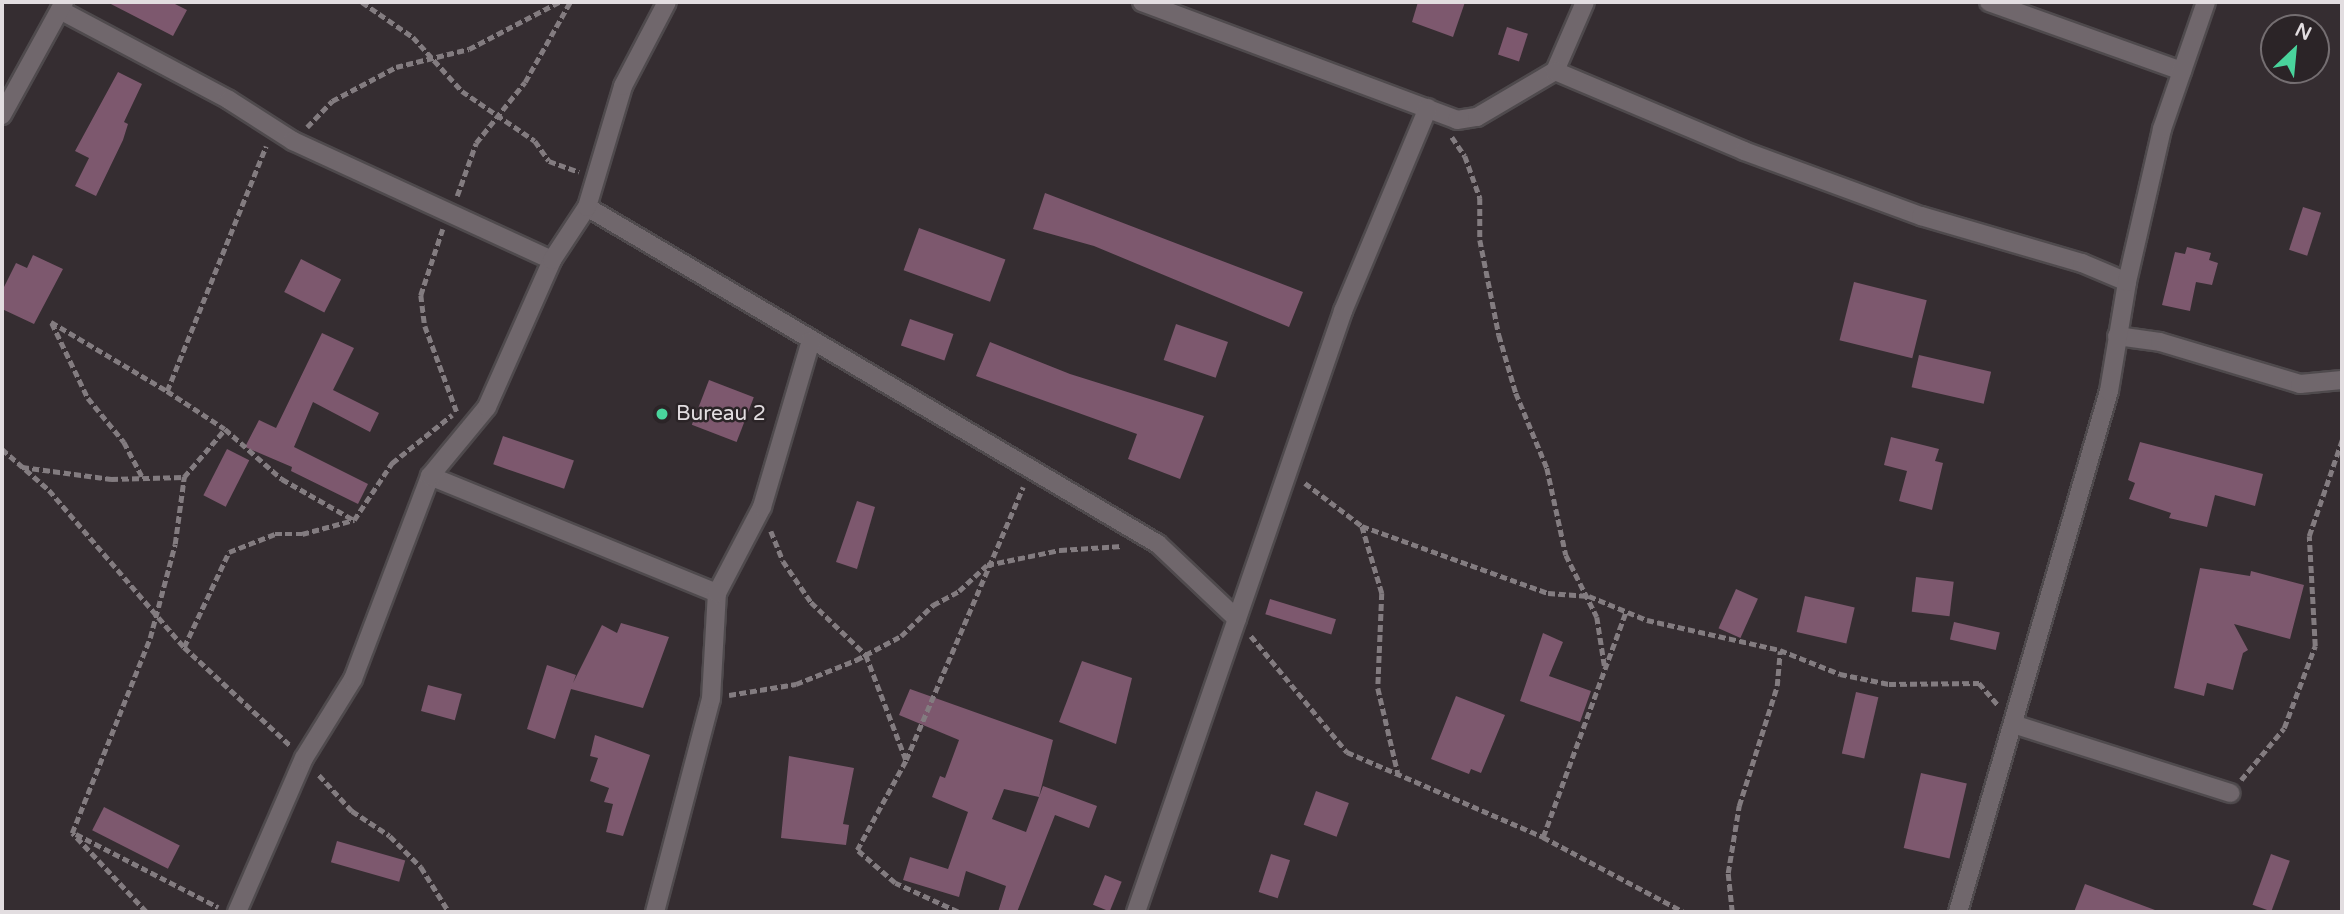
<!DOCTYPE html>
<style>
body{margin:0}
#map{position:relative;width:2344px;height:914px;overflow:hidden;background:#352d31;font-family:"Varela Round",sans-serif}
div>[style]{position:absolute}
.building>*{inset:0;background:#7d586e;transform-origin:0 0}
.path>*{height:4.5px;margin-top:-2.25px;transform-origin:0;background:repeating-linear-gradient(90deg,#837c80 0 7px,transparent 0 10.5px)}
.roads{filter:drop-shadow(2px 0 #4f4a4d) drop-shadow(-2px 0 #4f4a4d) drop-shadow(0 2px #4f4a4d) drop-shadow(0 -2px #4f4a4d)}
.minor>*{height:18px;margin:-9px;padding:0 9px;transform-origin:9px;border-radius:9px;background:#70676c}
.dots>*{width:19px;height:19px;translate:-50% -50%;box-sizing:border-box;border:4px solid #2b2427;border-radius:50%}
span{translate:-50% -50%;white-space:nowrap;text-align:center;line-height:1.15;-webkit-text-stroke:5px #2b2427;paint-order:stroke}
.poi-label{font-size:21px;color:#e2dde0}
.left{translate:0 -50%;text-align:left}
.frame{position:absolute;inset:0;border:4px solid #e2dde0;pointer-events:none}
.north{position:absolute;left:2260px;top:14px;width:70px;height:70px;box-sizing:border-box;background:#2b2427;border:2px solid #746e71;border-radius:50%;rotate:26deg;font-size:19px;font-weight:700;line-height:28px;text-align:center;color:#e2dde0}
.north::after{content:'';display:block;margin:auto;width:24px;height:32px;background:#49d49c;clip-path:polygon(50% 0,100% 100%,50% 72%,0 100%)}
</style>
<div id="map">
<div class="building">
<div style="clip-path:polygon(107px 2px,171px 2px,187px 10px,173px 36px)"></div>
<div style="clip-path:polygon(1418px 2px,1465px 2px,1453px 37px,1412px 22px)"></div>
<div style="left:1507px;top:27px;width:22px;height:29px;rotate:18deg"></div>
<div style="clip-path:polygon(118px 72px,142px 84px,124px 122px,128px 124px,123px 140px,96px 196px,75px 186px,89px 158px,75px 151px)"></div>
<div style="clip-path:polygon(1045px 193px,1303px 292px,1289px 327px,1094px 246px,1033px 229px)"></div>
<div style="left:2303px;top:207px;width:19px;height:45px;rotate:18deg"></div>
<div style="left:919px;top:228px;width:92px;height:45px;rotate:20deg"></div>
<div style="clip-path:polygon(2187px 247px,2211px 253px,2209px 260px,2218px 263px,2212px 285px,2196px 282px,2190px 311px,2162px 305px,2175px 252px,2185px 254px)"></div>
<div style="clip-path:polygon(33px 255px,63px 269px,34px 324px,2px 309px,2px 291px,16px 263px,27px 268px)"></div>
<div style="left:301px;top:259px;width:45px;height:37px;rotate:27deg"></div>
<div style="left:1854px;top:282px;width:75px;height:60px;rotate:14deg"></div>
<div style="left:910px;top:319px;width:46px;height:28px;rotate:19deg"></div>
<div style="left:1176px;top:324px;width:55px;height:38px;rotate:19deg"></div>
<div style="clip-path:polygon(322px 333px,354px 348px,333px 390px,379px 413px,370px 432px,313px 402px,294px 447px,368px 484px,358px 504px,291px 471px,292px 467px,245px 447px,259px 420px,276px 428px)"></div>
<div style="clip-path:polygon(990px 342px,1070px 374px,1204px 416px,1180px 479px,1128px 459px,1137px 434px,976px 376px)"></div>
<div style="left:1919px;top:355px;width:74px;height:33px;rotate:13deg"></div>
<div style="left:709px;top:380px;width:48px;height:48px;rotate:21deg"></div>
<div style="left:503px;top:436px;width:75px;height:30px;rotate:19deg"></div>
<div style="clip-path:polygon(1891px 437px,1939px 449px,1935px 461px,1943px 463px,1932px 510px,1899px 501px,1907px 471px,1884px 465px)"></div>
<div style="clip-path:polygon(2140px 442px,2263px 474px,2255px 506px,2215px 495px,2207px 527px,2169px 518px,2171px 513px,2129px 499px,2135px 483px,2128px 480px)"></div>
<div style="left:227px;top:449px;width:25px;height:52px;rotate:27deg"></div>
<div style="clip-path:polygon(857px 501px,875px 507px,857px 569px,836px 562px)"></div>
<div style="clip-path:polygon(2200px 568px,2250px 576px,2251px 571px,2304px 585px,2290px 639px,2234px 624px,2248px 650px,2243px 653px,2233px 690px,2207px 683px,2204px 696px,2174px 688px)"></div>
<div style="left:1916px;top:577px;width:38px;height:35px;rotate:7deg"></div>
<div style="left:1736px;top:589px;width:24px;height:43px;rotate:24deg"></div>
<div style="left:1805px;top:596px;width:51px;height:37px;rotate:13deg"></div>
<div style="left:1270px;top:599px;width:69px;height:16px;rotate:17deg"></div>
<div style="left:1954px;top:622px;width:47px;height:18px;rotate:13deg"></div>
<div style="clip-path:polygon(621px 623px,669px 637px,643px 708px,571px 689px,555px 739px,527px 729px,547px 665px,576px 675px,573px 683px,602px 625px,617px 633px)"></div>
<div style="clip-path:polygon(1543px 633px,1563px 642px,1549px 676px,1591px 691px,1580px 722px,1520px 701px)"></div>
<div style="clip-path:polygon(1082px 661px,1132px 678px,1116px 744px,1059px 722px)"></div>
<div style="left:428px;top:685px;width:35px;height:27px;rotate:15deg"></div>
<div style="clip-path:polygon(evenodd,910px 689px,1053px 740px,1039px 797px,1043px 786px,1097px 806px,1089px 828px,1055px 815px,1017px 912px,998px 912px,1006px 886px,966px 871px,959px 897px,903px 880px,910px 857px,948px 869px,968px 812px,932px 797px,940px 776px,945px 778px,959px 740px,899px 715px,910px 689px,1004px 789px,1039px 797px,1026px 832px,992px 819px,1004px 789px)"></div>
<div style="left:1856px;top:692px;width:23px;height:63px;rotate:13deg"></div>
<div style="clip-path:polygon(1456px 696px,1505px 715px,1481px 773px,1471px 769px,1469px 774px,1431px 759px)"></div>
<div style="clip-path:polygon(595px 735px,650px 755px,623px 836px,606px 832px,613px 804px,604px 802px,609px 788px,590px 781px,598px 758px,590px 756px)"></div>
<div style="clip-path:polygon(789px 756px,854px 768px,843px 824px,849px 825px,846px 845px,781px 838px)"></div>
<div style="left:1921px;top:773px;width:47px;height:77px;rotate:13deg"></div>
<div style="left:1316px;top:791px;width:35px;height:36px;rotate:20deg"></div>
<div style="left:104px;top:807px;width:85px;height:26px;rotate:27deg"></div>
<div style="left:337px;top:841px;width:71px;height:22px;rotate:16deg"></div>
<div style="left:1271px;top:854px;width:20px;height:40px;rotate:18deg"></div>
<div style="left:2271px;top:854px;width:20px;height:54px;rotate:20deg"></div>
<div style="left:1105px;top:875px;width:18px;height:32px;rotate:22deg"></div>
<div style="clip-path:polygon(2085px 884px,2155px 910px,2155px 912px,2074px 912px)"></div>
</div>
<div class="path">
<div style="left:362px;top:2px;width:62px;rotate:34.5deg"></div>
<div style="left:413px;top:37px;width:73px;rotate:47.8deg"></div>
<div style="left:462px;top:91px;width:88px;rotate:34.4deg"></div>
<div style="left:535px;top:141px;width:24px;rotate:55deg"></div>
<div style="left:549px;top:161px;width:32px;rotate:20deg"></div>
<div style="left:307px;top:127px;width:36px;rotate:-46deg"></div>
<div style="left:332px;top:101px;width:72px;rotate:-28deg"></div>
<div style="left:396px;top:67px;width:75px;rotate:-13.9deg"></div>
<div style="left:469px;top:49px;width:102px;rotate:-27.6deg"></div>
<div style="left:1452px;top:137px;width:23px;rotate:56deg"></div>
<div style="left:1465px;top:156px;width:45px;rotate:70.3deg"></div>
<div style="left:1480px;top:198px;width:42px;rotate:90deg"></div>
<div style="left:1480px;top:240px;width:97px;rotate:78.7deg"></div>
<div style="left:1499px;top:335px;width:60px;rotate:73.7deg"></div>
<div style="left:1516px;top:393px;width:81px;rotate:67.5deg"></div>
<div style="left:1547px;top:468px;width:89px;rotate:77.7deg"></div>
<div style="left:1566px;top:555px;width:69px;rotate:63.4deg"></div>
<div style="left:1597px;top:617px;width:52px;rotate:81.1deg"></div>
<div style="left:457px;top:196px;width:56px;rotate:-70.3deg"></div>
<div style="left:476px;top:143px;width:78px;rotate:-51.2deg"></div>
<div style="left:525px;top:82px;width:92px;rotate:-60.6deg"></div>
<div style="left:443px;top:229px;width:70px;rotate:108.4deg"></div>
<div style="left:421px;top:295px;width:31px;rotate:83deg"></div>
<div style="left:425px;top:326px;width:92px;rotate:69.6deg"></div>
<div style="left:51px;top:322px;width:135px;rotate:30.7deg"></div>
<div style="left:167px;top:391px;width:264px;rotate:-68deg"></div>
<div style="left:52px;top:323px;width:83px;rotate:64.4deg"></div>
<div style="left:88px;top:398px;width:57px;rotate:50.7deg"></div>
<div style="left:124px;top:442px;width:41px;rotate:62.2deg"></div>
<div style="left:167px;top:391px;width:69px;rotate:33.2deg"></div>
<div style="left:2px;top:449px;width:62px;rotate:41.1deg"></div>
<div style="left:49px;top:490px;width:207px;rotate:49.3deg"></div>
<div style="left:184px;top:647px;width:146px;rotate:42.8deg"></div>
<div style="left:22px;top:467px;width:90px;rotate:7.7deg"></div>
<div style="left:111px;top:479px;width:73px;rotate:-1.6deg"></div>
<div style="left:1305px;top:483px;width:71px;rotate:37deg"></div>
<div style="left:1362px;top:526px;width:198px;rotate:19.8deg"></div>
<div style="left:1548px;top:593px;width:41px;rotate:4.2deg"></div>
<div style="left:1589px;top:596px;width:63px;rotate:22.5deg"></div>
<div style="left:1647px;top:620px;width:136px;rotate:12.7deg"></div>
<div style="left:1780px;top:650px;width:65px;rotate:21.8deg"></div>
<div style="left:1840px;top:674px;width:50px;rotate:11.5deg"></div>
<div style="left:1889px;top:684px;width:90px;rotate:-0.6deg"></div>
<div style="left:1979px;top:683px;width:29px;rotate:49deg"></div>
<div style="left:1362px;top:526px;width:70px;rotate:73.4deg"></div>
<div style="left:1382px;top:593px;width:95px;rotate:92.4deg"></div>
<div style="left:1378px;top:688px;width:87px;rotate:76.8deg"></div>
<div style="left:771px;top:531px;width:32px;rotate:68deg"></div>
<div style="left:783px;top:561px;width:50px;rotate:55.7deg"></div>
<div style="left:811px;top:602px;width:76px;rotate:43.9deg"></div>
<div style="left:866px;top:655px;width:112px;rotate:69.1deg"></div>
<div style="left:1251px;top:636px;width:151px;rotate:50.4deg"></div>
<div style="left:1347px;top:752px;width:214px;rotate:23.4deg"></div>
<div style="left:1543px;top:837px;width:160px;rotate:28deg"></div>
<div style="left:184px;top:647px;width:105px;rotate:-64.7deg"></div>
<div style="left:229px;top:552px;width:49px;rotate:-21.4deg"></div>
<div style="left:275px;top:534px;width:27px"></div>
<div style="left:302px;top:534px;width:54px;rotate:-15.1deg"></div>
<div style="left:354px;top:520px;width:69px;rotate:-56.3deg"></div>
<div style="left:392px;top:463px;width:77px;rotate:-38.7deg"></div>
<div style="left:729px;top:695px;width:68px;rotate:-9.3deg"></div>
<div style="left:796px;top:684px;width:65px;rotate:-21.8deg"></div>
<div style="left:856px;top:660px;width:51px;rotate:-28.1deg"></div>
<div style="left:901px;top:636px;width:45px;rotate:-44.1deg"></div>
<div style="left:933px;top:605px;width:30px;rotate:-28deg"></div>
<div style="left:959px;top:591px;width:38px;rotate:-43deg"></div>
<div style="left:987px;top:565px;width:75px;rotate:-11.6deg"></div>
<div style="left:1060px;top:550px;width:62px;rotate:-3.7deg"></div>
<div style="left:319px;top:775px;width:49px;rotate:47.5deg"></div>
<div style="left:352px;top:811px;width:45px;rotate:33.3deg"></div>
<div style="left:390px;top:836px;width:44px;rotate:45deg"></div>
<div style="left:421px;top:867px;width:53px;rotate:58.1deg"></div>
<div style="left:2241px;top:780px;width:67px;rotate:-50.4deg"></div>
<div style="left:2284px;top:728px;width:88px;rotate:-69.3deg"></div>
<div style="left:2315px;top:646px;width:110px;rotate:-93.1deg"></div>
<div style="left:2309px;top:536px;width:102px;rotate:-71deg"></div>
<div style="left:76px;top:834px;width:160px;rotate:27.2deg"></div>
<div style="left:1543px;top:837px;width:241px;rotate:-69.8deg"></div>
<div style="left:146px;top:912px;width:108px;rotate:-133.1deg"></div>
<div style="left:72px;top:833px;width:210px;rotate:-68.2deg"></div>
<div style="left:150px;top:638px;width:97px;rotate:-75.1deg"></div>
<div style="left:175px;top:544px;width:68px;rotate:-82.3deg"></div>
<div style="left:184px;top:477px;width:63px;rotate:-49.5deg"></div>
<div style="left:225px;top:429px;width:76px;rotate:41.3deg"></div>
<div style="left:282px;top:479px;width:83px;rotate:29.7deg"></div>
<div style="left:958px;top:912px;width:69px;rotate:-155.3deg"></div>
<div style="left:895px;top:883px;width:50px;rotate:-139deg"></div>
<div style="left:857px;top:850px;width:102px;rotate:-61.4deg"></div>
<div style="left:906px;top:760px;width:297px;rotate:-66.8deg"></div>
<div style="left:1732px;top:912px;width:39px;rotate:-96deg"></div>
<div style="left:1728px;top:873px;width:68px;rotate:-80.7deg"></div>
<div style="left:1739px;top:806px;width:126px;rotate:-72.4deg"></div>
<div style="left:1777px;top:686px;width:35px;rotate:-85deg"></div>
</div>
<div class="roads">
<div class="minor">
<div style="left:1142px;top:2px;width:336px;rotate:20.5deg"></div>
<div style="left:1457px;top:120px;width:20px;rotate:-9deg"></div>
<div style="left:1477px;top:117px;width:91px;rotate:-30.5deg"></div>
<div style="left:1555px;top:71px;width:75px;rotate:-66.5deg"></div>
<div style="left:1989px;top:2px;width:205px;rotate:19.7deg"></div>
<div style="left:60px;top:10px;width:191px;rotate:28deg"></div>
<div style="left:229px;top:100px;width:76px;rotate:32.6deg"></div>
<div style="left:293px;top:141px;width:285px;rotate:24.7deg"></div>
<div style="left:1555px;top:71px;width:205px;rotate:22.9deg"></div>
<div style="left:1744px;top:151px;width:189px;rotate:20.2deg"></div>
<div style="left:1921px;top:216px;width:168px;rotate:16.3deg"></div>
<div style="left:2082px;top:263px;width:49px;rotate:22.9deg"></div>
<div style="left:2px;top:115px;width:129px;rotate:-61.2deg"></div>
<div style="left:587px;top:207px;width:663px;rotate:30.55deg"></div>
<div style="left:1158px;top:544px;width:109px;rotate:43.5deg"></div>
<div style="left:2117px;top:336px;width:43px;rotate:7.9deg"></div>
<div style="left:2160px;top:342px;width:146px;rotate:16.7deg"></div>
<div style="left:2300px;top:384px;width:42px;rotate:-5.4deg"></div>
<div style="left:430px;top:476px;width:310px;rotate:22.2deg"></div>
<div style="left:2016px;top:725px;width:225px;rotate:17.6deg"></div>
<div style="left:237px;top:912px;width:168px;rotate:-66.5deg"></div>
<div style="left:304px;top:758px;width:93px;rotate:-58.2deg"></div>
<div style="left:353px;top:679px;width:217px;rotate:-69.2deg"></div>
<div style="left:430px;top:476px;width:89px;rotate:-50.4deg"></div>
<div style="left:487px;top:407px;width:161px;rotate:-66.1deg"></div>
<div style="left:552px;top:260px;width:64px;rotate:-56.6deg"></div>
<div style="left:587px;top:207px;width:126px;rotate:-73.4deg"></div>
<div style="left:623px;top:86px;width:95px;rotate:-62.4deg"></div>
<div style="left:655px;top:912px;width:220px;rotate:-75.3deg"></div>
<div style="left:711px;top:699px;width:106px;rotate:-86.8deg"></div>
<div style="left:717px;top:593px;width:97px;rotate:-62.4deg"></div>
<div style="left:762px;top:507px;width:173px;rotate:-73.6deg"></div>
<div style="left:1136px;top:912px;width:636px;rotate:-70.99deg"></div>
<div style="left:1343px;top:311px;width:220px;rotate:-67.3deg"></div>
<div style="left:1958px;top:912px;width:542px;rotate:-73.84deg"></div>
<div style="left:2109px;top:391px;width:110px;rotate:-80.6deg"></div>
<div style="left:2127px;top:282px;width:157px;rotate:-77.1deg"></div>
<div style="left:2162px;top:129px;width:134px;rotate:-70.9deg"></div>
</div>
</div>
<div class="dots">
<div style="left:662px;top:414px;background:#49d49c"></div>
</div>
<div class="poi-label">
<span class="left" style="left:676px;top:414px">Bureau 2</span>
</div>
<div class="frame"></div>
<div class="north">N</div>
</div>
